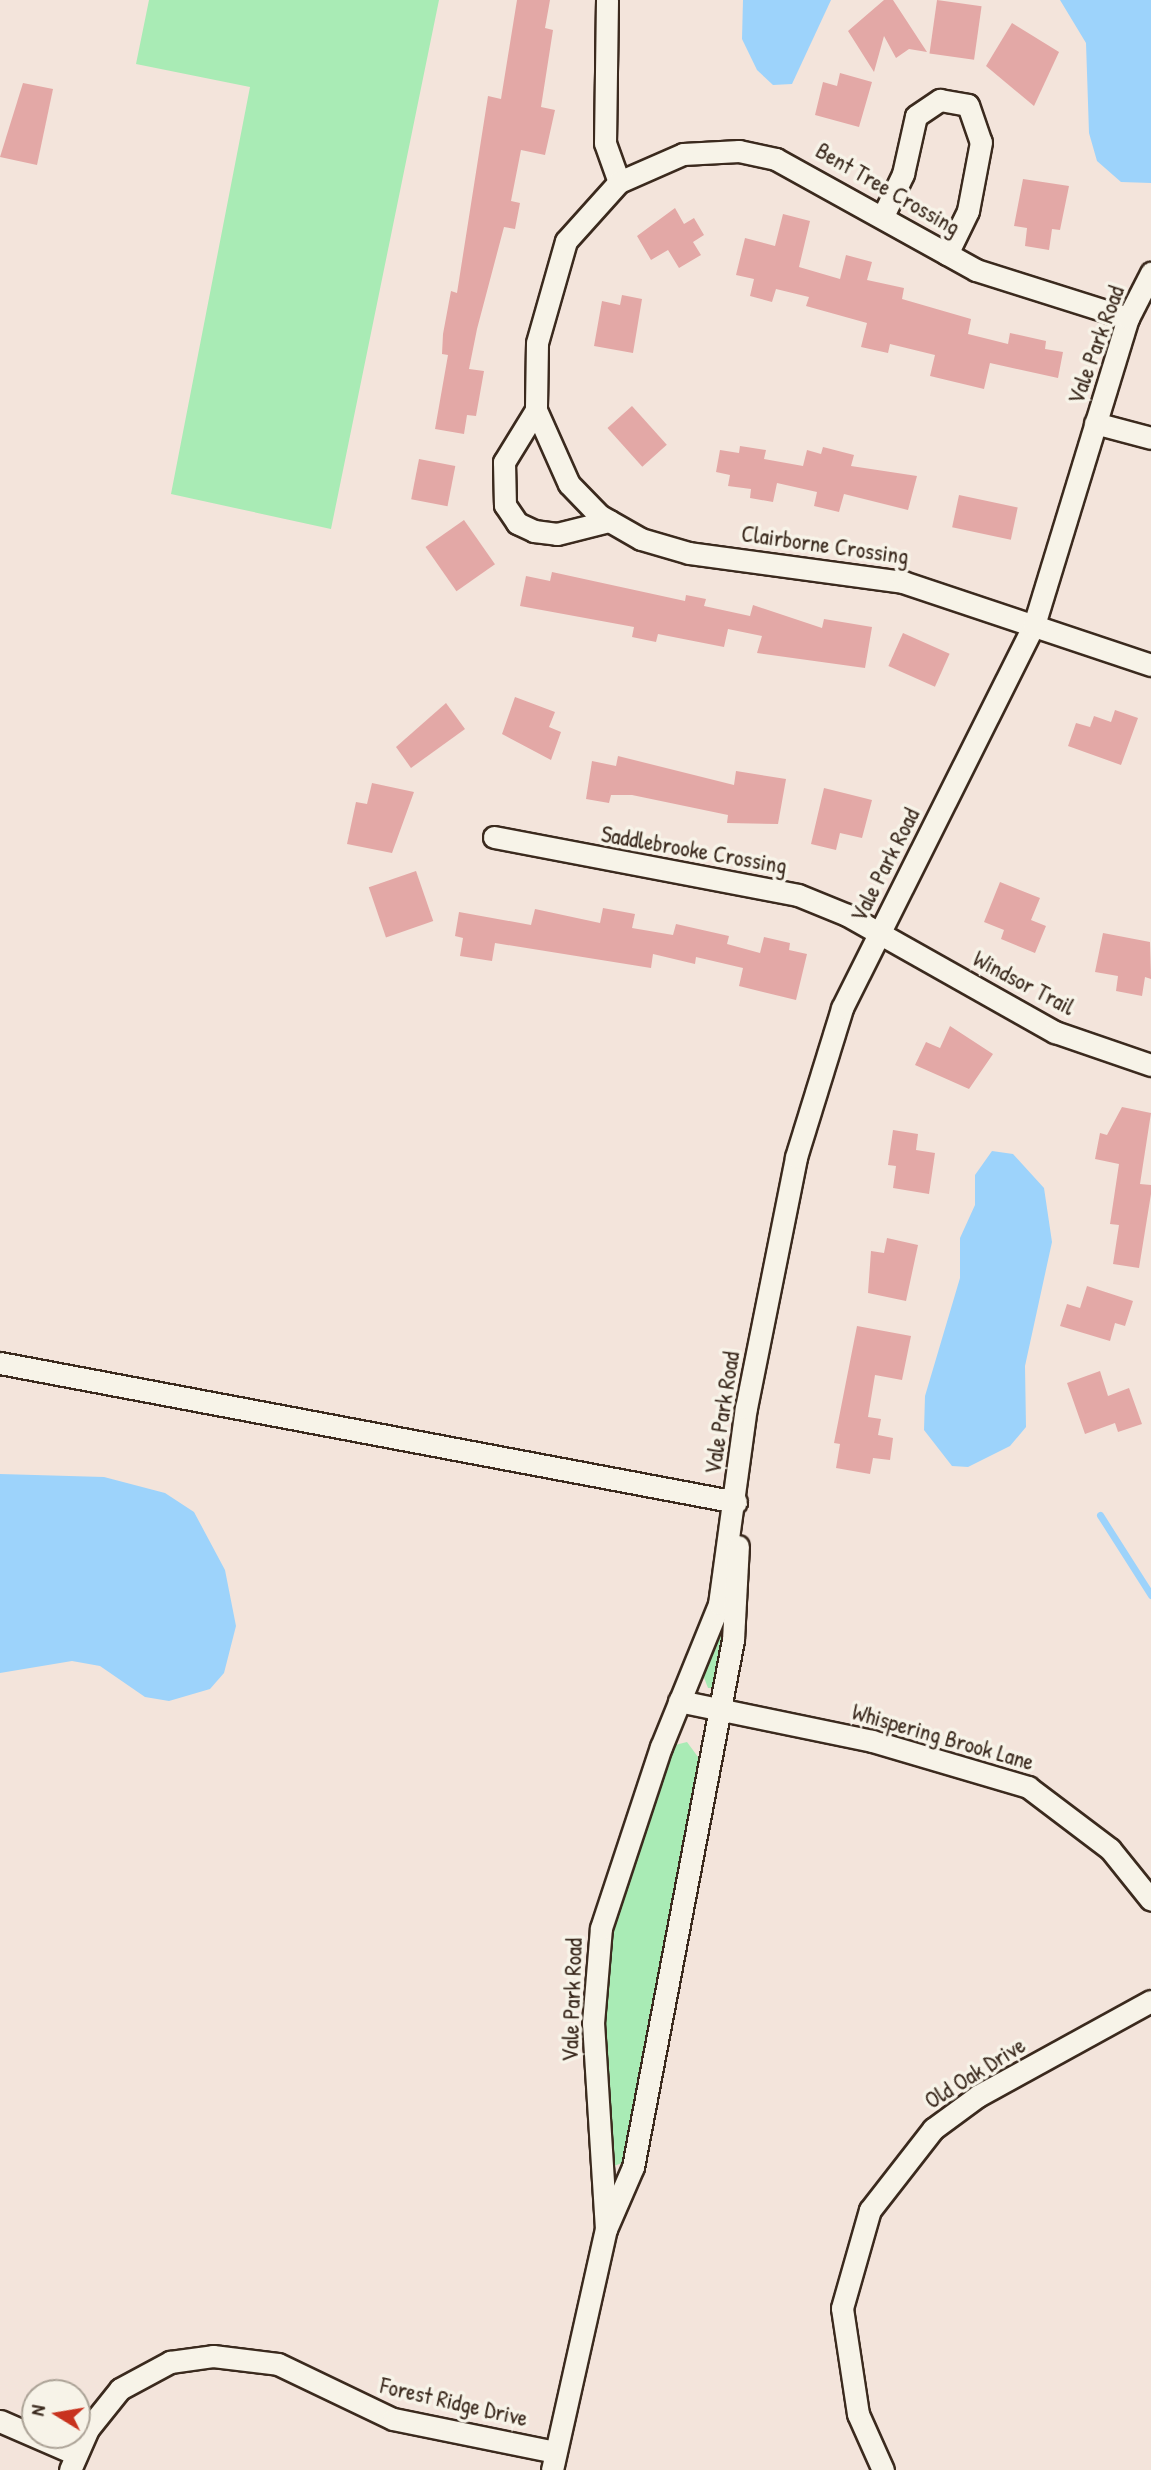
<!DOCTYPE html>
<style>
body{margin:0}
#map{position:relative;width:1151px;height:2470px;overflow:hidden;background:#f3e4db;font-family:"Patrick Hand",sans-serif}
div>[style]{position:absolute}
.green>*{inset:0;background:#a9ebb5}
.water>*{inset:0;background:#9dd3fb}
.stream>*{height:7px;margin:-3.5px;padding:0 3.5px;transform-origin:3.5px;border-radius:3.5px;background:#9dd3fb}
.building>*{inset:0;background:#e3a8a6;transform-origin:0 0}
.roads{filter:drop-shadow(2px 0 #3b2a1e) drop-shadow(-2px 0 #3b2a1e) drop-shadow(0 2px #3b2a1e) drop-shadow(0 -2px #3b2a1e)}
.minor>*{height:21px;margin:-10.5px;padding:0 10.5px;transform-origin:10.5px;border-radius:10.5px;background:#f7f3e8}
span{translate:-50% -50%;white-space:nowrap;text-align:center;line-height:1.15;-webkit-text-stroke:7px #f7f3e8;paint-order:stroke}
.street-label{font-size:23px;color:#3b2a1e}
.north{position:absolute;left:21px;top:2379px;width:70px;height:70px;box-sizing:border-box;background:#f7f3e8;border:2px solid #aca397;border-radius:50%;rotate:281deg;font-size:19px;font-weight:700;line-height:28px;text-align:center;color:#3b2a1e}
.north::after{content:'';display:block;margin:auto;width:24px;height:32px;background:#c8321e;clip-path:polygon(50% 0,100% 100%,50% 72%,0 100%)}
</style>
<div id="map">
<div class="green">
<div style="clip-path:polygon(149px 0,439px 0,331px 529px,171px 494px,250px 87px,136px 64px)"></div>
<div style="clip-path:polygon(724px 1617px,730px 1619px,714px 1688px,708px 1688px,703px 1675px)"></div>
<div style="clip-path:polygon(687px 1742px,701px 1761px,625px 2162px,611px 2167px,600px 2046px,608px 1932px,671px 1746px)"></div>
</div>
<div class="water">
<div style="clip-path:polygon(743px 0,831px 0,792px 84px,773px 85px,757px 70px,742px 39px)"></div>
<div style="clip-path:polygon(1060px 0,1151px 0,1151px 183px,1121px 182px,1097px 161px,1089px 133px,1086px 43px)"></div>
<div style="clip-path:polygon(992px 1151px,1013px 1154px,1044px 1188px,1052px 1242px,1025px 1366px,1026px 1427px,1010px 1446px,968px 1467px,952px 1466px,924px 1430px,925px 1396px,960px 1278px,960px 1238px,975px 1205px,975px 1175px)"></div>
<div style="clip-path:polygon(0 1474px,104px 1477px,165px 1493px,194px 1512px,225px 1570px,236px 1626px,224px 1673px,210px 1689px,169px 1701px,145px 1697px,100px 1666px,72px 1661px,0 1673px)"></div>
</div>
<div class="stream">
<div style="left:1100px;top:1515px;width:95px;rotate:57.5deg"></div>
</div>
<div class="building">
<div style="clip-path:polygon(517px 0,550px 0,545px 28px,553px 30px,541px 107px,555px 110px,545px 155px,521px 150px,511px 201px,520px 203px,515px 229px,504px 227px,477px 329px,469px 369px,484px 371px,476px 416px,467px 415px,464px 434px,435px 429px,448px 355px,442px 354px,443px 334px,451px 291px,457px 293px,488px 96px,501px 99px)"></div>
<div style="clip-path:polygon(884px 0,893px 0,927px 52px,909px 49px,896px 58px,884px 36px,874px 72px,848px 31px)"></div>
<div style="left:937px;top:0;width:45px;height:54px;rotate:8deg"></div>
<div style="clip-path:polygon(1012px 23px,1059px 52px,1034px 106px,986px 66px)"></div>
<div style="clip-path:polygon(840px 73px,872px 82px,859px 127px,815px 115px,823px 82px,837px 86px)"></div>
<div style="clip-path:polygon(23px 83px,53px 89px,37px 165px,0 157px)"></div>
<div style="clip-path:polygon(1023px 179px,1069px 186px,1060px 230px,1052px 229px,1049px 250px,1025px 246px,1027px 228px,1014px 226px)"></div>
<div style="clip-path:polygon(675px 208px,684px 224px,694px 218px,704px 235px,693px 242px,701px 255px,679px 268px,668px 250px,651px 260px,637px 236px)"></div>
<div style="clip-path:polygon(783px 214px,810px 221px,799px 267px,840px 279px,846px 255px,872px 262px,867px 280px,904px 288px,902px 299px,971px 319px,968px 334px,1008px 344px,1010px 333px,1046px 341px,1045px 349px,1063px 352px,1058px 378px,990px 363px,984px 389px,930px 376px,935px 355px,890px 344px,888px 353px,861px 347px,867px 323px,806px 306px,809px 297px,776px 289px,772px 302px,750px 296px,754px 279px,736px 275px,745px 238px,775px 246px)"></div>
<div style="clip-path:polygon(622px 295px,642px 299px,633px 353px,594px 346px,602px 301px,620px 305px)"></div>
<div style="left:632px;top:406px;width:52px;height:33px;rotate:48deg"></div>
<div style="clip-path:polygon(740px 446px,766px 450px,764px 459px,803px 466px,807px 450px,821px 454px,823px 447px,854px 455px,851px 466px,917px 476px,908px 510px,844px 494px,839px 512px,814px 506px,817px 492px,777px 483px,773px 502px,750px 498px,751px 489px,728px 486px,730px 475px,716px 472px,720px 450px,739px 453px)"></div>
<div style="left:419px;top:459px;width:37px;height:41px;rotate:11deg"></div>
<div style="left:959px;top:495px;width:60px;height:33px;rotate:12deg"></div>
<div style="left:464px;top:520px;width:54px;height:47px;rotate:55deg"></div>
<div style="clip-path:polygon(552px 572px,685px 601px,686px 595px,706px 599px,704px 606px,750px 616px,753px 605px,822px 628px,824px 619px,872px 627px,865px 668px,757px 653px,762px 636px,728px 629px,724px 647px,658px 634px,656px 642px,632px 637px,634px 627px,520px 606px,526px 576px,550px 581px)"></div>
<div style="left:903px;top:633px;width:51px;height:36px;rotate:24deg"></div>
<div style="clip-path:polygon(515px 697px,555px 712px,549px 727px,561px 732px,551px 760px,502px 734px)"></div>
<div style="clip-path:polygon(446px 703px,465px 729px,411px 768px,396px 747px)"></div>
<div style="clip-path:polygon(1115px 710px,1138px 718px,1121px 765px,1068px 746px,1076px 723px,1090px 727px,1094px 716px,1111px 722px)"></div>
<div style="clip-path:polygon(618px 756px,734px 785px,736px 771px,786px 779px,778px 824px,727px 823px,728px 815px,632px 795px,611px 795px,609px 803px,586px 799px,592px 761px,616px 766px)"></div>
<div style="clip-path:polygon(372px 783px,414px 792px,392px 853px,347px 844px,356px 802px,367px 804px)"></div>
<div style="clip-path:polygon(824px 788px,872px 800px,862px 838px,840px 833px,836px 850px,811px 844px)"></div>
<div style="left:416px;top:871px;width:53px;height:50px;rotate:71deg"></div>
<div style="clip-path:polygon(1000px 882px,1040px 898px,1031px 920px,1046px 926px,1035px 953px,1001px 939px,1004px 930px,984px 922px)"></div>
<div style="clip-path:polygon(603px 908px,635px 914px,632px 928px,673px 935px,676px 924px,729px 936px,727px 944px,760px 953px,764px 937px,790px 943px,789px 950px,807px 954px,796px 1000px,739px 986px,743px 968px,696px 957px,695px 964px,653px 954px,651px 968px,495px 943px,492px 961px,460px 956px,463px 938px,455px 936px,459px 912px,531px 925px,535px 909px,600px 923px)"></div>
<div style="clip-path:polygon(1103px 933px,1150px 942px,1151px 979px,1145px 977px,1142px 996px,1116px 991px,1118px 976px,1095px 972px)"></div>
<div style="clip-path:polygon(950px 1026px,993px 1054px,969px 1089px,915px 1065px,926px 1042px,940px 1048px)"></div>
<div style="clip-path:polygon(1122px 1107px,1151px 1113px,1140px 1184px,1151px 1185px,1151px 1194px,1139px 1268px,1113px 1264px,1119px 1225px,1110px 1224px,1119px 1164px,1095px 1159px,1100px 1133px,1107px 1135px)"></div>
<div style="clip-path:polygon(893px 1130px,918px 1134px,916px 1150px,935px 1153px,929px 1194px,893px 1188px,896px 1166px,888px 1165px)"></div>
<div style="clip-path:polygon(887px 1238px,918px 1245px,906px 1301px,868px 1293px,871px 1251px,884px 1253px)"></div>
<div style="clip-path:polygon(1087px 1286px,1133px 1301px,1125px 1326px,1115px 1323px,1110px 1341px,1060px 1326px,1067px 1304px,1080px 1308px)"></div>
<div style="clip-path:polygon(857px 1326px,911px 1336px,902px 1380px,875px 1375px,868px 1417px,881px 1419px,878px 1435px,893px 1438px,890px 1460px,873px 1458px,870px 1474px,836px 1468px,840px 1444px,834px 1443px)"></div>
<div style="clip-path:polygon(1100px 1371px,1108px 1396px,1129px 1388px,1142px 1424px,1118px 1432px,1115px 1423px,1085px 1434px,1067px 1383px)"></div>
</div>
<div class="roads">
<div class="minor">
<div style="left:607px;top:0;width:143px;rotate:90.8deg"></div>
<div style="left:605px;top:143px;width:41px;rotate:70.3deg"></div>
<div style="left:883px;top:216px;width:47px;rotate:-64.5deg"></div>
<div style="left:903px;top:174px;width:59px;rotate:-77.4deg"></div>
<div style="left:916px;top:116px;width:29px;rotate:-34deg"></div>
<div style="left:940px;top:100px;width:28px;rotate:10deg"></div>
<div style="left:968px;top:105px;width:39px;rotate:71deg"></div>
<div style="left:981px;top:142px;width:70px;rotate:100.7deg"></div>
<div style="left:968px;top:211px;width:48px;rotate:116deg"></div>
<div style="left:1128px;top:318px;width:159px;rotate:-162.5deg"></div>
<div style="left:976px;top:270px;width:229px;rotate:-151deg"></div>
<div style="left:776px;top:159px;width:38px;rotate:-168deg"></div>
<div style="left:739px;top:151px;width:56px;rotate:176.9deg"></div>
<div style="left:683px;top:154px;width:70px;rotate:156.4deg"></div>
<div style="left:619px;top:182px;width:79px;rotate:131.9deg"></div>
<div style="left:566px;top:241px;width:106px;rotate:105.9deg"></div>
<div style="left:537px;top:343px;width:67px;rotate:90.9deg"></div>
<div style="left:536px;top:410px;width:81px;rotate:66deg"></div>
<div style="left:569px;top:484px;width:43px;rotate:45.9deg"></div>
<div style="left:599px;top:515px;width:48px;rotate:29.7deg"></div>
<div style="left:641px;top:539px;width:50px;rotate:16.3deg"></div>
<div style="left:689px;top:553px;width:216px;rotate:7.7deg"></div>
<div style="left:903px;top:582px;width:262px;rotate:18.5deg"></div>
<div style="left:536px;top:410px;width:61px;rotate:121.6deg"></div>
<div style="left:504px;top:462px;width:43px;rotate:88.7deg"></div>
<div style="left:505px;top:505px;width:22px;rotate:56deg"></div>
<div style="left:517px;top:523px;width:19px;rotate:25deg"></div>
<div style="left:534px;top:531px;width:23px;rotate:7deg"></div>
<div style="left:557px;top:534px;width:54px;rotate:-14deg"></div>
<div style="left:1095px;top:423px;width:58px;rotate:15deg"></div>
<div style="left:494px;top:837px;width:309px;rotate:10.8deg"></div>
<div style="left:798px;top:895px;width:53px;rotate:22.2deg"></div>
<div style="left:847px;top:915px;width:239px;rotate:29.4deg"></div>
<div style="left:1055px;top:1032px;width:102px;rotate:19deg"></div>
<div style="left:0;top:1363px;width:749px;rotate:10.69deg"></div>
<div style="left:679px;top:1701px;width:197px;rotate:11.7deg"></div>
<div style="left:872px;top:1741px;width:163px;rotate:16.4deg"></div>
<div style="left:1028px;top:1787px;width:103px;rotate:37.1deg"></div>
<div style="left:1110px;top:1849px;width:65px;rotate:51.2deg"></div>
<div style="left:606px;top:2229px;width:206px;rotate:-93.6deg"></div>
<div style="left:593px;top:2023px;width:95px;rotate:-85.2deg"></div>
<div style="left:601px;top:1928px;width:191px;rotate:-71.7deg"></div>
<div style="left:661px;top:1747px;width:154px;rotate:-67.9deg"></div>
<div style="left:719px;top:1604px;width:198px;rotate:-82.2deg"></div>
<div style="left:746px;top:1408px;width:256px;rotate:-78.7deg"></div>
<div style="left:796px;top:1157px;width:156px;rotate:-72.8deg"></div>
<div style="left:842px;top:1008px;width:428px;rotate:-63.4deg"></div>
<div style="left:1034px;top:625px;width:321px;rotate:-73deg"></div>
<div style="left:1128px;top:318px;width:51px;rotate:-62.9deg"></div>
<div style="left:0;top:2421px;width:83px;rotate:23.5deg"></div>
<div style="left:70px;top:2470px;width:45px;rotate:-66.3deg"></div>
<div style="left:88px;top:2429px;width:51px;rotate:-51.3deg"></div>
<div style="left:120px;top:2389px;width:57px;rotate:-28.4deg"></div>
<div style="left:170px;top:2362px;width:43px;rotate:-7.9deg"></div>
<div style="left:213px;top:2356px;width:65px;rotate:7deg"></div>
<div style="left:278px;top:2364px;width:127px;rotate:25.6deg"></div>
<div style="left:393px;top:2419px;width:165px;rotate:11.5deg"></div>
<div style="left:552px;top:2470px;width:247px;rotate:-77.4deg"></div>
<div style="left:606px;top:2229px;width:68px;rotate:-66.5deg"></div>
<div style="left:633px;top:2167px;width:536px;rotate:-79.26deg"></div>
<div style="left:733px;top:1640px;width:94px;rotate:-87deg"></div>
<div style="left:883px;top:2470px;width:61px;rotate:-114.1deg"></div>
<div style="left:858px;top:2414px;width:107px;rotate:-98.6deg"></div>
<div style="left:842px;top:2308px;width:102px;rotate:-74.1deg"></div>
<div style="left:870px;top:2210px;width:103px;rotate:-52.1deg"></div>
<div style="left:933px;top:2129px;width:56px;rotate:-36.3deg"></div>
<div style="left:978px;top:2096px;width:197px;rotate:-28.8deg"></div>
</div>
</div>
<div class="street-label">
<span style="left:888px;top:189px;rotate:30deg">Bent Tree Crossing</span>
<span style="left:1096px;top:345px;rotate:-70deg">Vale Park Road</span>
<span style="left:825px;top:545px;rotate:8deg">Clairborne Crossing</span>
<span style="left:694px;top:850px;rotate:10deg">Saddlebrooke Crossing</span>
<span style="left:885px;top:865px;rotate:-63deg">Vale Park Road</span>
<span style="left:1024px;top:983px;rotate:28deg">Windsor Trail</span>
<span style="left:722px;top:1413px;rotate:-81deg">Vale Park Road</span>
<span style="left:943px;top:1737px;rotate:16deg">Whispering Brook Lane</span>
<span style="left:572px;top:2000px;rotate:-88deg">Vale Park Road</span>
<span style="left:975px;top:2073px;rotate:-32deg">Old Oak Drive</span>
<span style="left:454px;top:2402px;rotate:13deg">Forest Ridge Drive</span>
</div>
<div class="north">N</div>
</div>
